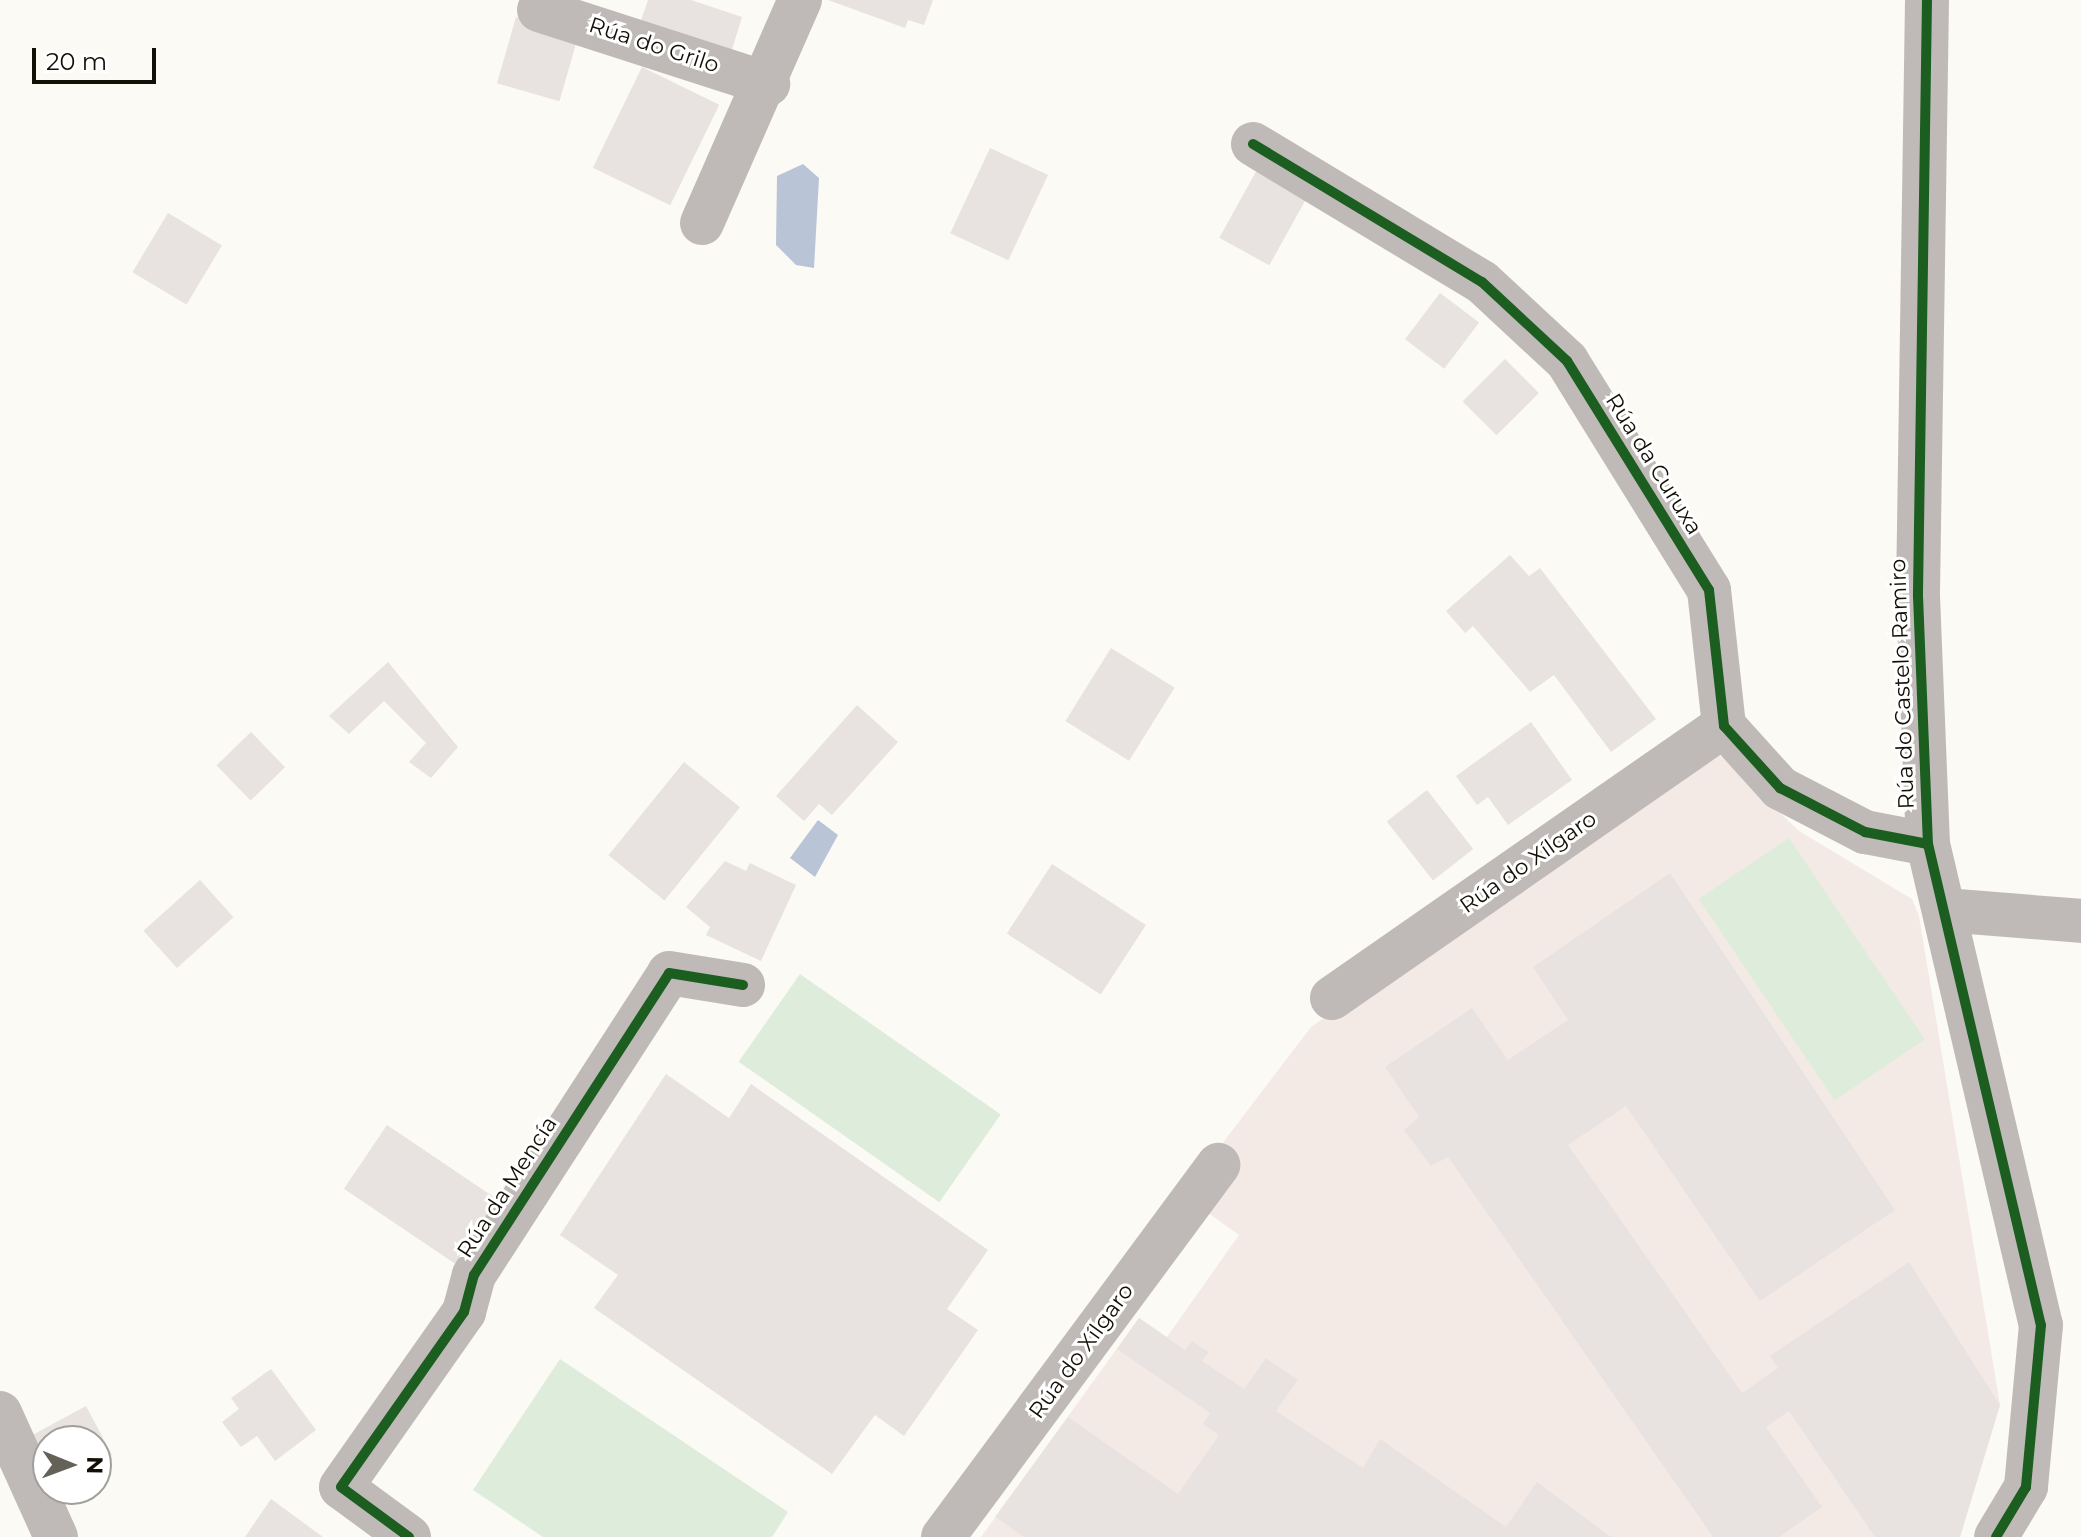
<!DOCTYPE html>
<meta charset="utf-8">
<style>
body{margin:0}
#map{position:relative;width:2081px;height:1537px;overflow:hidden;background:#fcfaf4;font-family:Montserrat,sans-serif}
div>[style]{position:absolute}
.education>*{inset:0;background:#f4eae5}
.green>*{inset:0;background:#deecdb;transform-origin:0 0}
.water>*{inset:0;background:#b9c5d7}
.building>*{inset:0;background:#e8e2e1;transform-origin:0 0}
.minor>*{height:44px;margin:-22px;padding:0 22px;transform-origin:22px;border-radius:22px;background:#bfbab8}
.cycleway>*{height:10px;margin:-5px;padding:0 5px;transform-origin:5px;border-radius:5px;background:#1b5e20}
span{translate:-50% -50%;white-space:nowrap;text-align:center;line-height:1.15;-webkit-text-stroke:6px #fff;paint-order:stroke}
.street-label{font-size:22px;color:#120f06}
.north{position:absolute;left:32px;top:1425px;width:80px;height:80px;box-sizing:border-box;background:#fff;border:2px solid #a09f9b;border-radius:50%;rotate:91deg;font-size:22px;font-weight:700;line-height:32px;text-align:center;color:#120f06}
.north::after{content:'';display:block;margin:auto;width:28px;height:36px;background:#646159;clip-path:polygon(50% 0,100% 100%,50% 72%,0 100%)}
.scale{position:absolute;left:32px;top:48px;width:124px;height:36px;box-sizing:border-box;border:4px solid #120f06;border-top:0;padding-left:10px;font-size:24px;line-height:28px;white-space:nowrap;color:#120f06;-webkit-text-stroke:6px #fff;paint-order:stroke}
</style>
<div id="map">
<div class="education">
<div style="clip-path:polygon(1715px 751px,1799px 831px,1912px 899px,1919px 916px,2000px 1405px,1960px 1537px,981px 1537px,1139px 1318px,1167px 1337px,1239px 1235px,1183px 1195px,1311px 1027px)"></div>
</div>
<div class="green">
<div style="left:1789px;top:838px;width:243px;height:109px;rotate:56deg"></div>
<div style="left:800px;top:974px;width:245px;height:107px;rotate:35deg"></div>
<div style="clip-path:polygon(560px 1359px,788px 1512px,772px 1537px,543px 1537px,473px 1490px)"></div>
</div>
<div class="water">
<div style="clip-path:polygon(803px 164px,819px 178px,814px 268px,796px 265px,776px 245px,777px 176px)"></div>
<div style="clip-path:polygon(818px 820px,838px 835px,815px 877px,790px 858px)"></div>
</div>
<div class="building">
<div style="clip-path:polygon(648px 0,691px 0,742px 17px,730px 56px,639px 26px)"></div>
<div style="clip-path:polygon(828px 0,933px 0,924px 25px,908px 20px,905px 28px)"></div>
<div style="left:516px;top:17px;width:65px;height:69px;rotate:16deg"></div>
<div style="left:642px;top:67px;width:86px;height:112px;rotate:26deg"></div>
<div style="left:990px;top:148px;width:64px;height:94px;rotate:25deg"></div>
<div style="left:1263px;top:159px;width:57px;height:90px;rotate:29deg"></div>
<div style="left:168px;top:213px;width:63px;height:69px;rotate:31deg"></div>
<div style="left:1440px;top:293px;width:49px;height:58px;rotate:37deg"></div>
<div style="left:1505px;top:359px;width:48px;height:60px;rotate:45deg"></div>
<div style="clip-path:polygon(1510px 555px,1529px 576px,1540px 568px,1656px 719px,1611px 752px,1554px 675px,1530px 692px,1473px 626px,1465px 633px,1446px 611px)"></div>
<div style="left:1111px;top:648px;width:75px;height:86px;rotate:32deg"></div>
<div style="clip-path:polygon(388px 662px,458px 747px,431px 778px,409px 762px,426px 743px,384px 701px,349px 734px,329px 716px)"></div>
<div style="clip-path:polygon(857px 705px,898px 742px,832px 815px,819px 804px,804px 821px,776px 796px)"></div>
<div style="clip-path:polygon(1531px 722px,1572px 780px,1508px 825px,1488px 797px,1477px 805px,1456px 776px)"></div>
<div style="left:251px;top:732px;width:49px;height:48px;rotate:46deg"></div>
<div style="left:684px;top:762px;width:72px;height:120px;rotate:39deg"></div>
<div style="left:1427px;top:790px;width:75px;height:51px;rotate:52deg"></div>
<div style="clip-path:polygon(725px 861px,746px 871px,750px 863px,796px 885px,761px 961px,706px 935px,710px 927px,686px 907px)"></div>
<div style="left:1052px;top:864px;width:112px;height:83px;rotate:33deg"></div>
<div style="clip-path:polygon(1670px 873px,1895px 1210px,1760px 1301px,1626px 1106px,1568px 1145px,1742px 1393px,1778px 1368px,1770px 1356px,1909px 1262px,2000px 1405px,1960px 1537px,1875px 1537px,1789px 1411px,1766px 1427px,1822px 1507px,1779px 1537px,1713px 1537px,1448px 1157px,1431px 1166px,1404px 1130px,1419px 1117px,1385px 1067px,1472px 1008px,1508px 1060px,1568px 1020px,1533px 967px)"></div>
<div style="left:200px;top:880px;width:50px;height:76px;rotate:48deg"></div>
<div style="clip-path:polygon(666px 1074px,729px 1118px,751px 1084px,988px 1250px,947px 1309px,978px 1330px,904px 1436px,875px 1415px,832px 1474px,594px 1308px,618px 1275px,560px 1235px)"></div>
<div style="left:387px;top:1125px;width:135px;height:77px;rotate:34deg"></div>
<div style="clip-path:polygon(1139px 1318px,1185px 1350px,1192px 1341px,1209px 1352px,1202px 1361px,1244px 1389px,1266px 1358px,1298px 1380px,1276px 1411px,1363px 1468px,1380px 1439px,1506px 1527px,1537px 1482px,1611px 1537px,1024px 1537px,995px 1517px,1068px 1417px,1178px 1494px,1219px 1435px,1203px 1424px,1210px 1413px,1117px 1349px)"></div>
<div style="clip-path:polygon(271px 1369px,316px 1430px,275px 1461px,257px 1436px,241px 1447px,222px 1422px,239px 1409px,231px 1398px)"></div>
<div style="clip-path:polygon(86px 1406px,112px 1455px,96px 1464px,96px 1441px,48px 1441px,48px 1477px,27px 1438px)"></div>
<div style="clip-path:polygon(271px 1499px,323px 1537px,245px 1537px)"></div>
</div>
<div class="minor">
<div style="left:1927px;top:0;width:596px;rotate:90.87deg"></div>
<div style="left:1918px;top:596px;width:248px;rotate:87.7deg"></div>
<div style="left:1928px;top:844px;width:494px;rotate:76.8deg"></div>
<div style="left:2041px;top:1325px;width:163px;rotate:95.3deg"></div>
<div style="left:2026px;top:1487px;width:58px;rotate:121deg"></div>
<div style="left:539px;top:10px;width:241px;rotate:17.9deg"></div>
<div style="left:1253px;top:144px;width:267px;rotate:31.1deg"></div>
<div style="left:1482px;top:282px;width:116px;rotate:42.9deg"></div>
<div style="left:1567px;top:361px;width:269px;rotate:58.2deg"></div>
<div style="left:1709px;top:590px;width:137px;rotate:83.7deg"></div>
<div style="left:1724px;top:726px;width:84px;rotate:47.9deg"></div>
<div style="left:1780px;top:788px;width:96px;rotate:27.4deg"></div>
<div style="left:1865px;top:832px;width:64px;rotate:10.8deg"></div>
<div style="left:702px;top:223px;width:244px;rotate:-66.3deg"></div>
<div style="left:1945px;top:910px;width:136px;rotate:4.6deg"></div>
<div style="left:1332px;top:998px;width:477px;rotate:-34.8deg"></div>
<div style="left:0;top:1413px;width:136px;rotate:65.7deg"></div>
<div style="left:409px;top:1537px;width:84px;rotate:-143.7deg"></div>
<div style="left:341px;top:1487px;width:214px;rotate:-54.9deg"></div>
<div style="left:464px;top:1312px;width:38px;rotate:-75deg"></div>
<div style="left:474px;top:1275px;width:359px;rotate:-57.1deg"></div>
<div style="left:669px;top:973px;width:75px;rotate:9.2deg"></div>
<div style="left:943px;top:1537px;width:463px;rotate:-53.5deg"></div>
</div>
<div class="cycleway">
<div style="left:1927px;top:0;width:596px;rotate:90.87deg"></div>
<div style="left:1918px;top:596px;width:248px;rotate:87.7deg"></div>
<div style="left:1928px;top:844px;width:494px;rotate:76.8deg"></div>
<div style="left:2041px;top:1325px;width:163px;rotate:95.3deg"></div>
<div style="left:2026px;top:1487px;width:58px;rotate:121deg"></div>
<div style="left:1253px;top:144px;width:267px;rotate:31.1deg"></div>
<div style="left:1482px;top:282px;width:116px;rotate:42.9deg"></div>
<div style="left:1567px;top:361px;width:269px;rotate:58.2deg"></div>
<div style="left:1709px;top:590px;width:137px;rotate:83.7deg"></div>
<div style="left:1724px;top:726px;width:84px;rotate:47.9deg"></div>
<div style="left:1780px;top:788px;width:96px;rotate:27.4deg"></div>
<div style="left:1865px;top:832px;width:64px;rotate:10.8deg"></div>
<div style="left:409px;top:1537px;width:84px;rotate:-143.7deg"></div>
<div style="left:341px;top:1487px;width:214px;rotate:-54.9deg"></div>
<div style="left:464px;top:1312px;width:38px;rotate:-75deg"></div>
<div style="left:474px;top:1275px;width:359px;rotate:-57.1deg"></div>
<div style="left:669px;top:973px;width:75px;rotate:9.2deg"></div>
</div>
<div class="street-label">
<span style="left:654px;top:45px;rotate:18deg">Rúa do Grilo</span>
<span style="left:1654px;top:464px;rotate:58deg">Rúa da Curuxa</span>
<span style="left:1902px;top:684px;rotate:-92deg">Rúa do Castelo Ramiro</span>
<span style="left:1528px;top:862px;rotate:-35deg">Rúa do Xílgaro</span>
<span style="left:507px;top:1187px;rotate:-57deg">Rúa da Mencía</span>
<span style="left:1081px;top:1351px;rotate:-54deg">Rúa do Xílgaro</span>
</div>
<div class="north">N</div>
<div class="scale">20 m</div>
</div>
